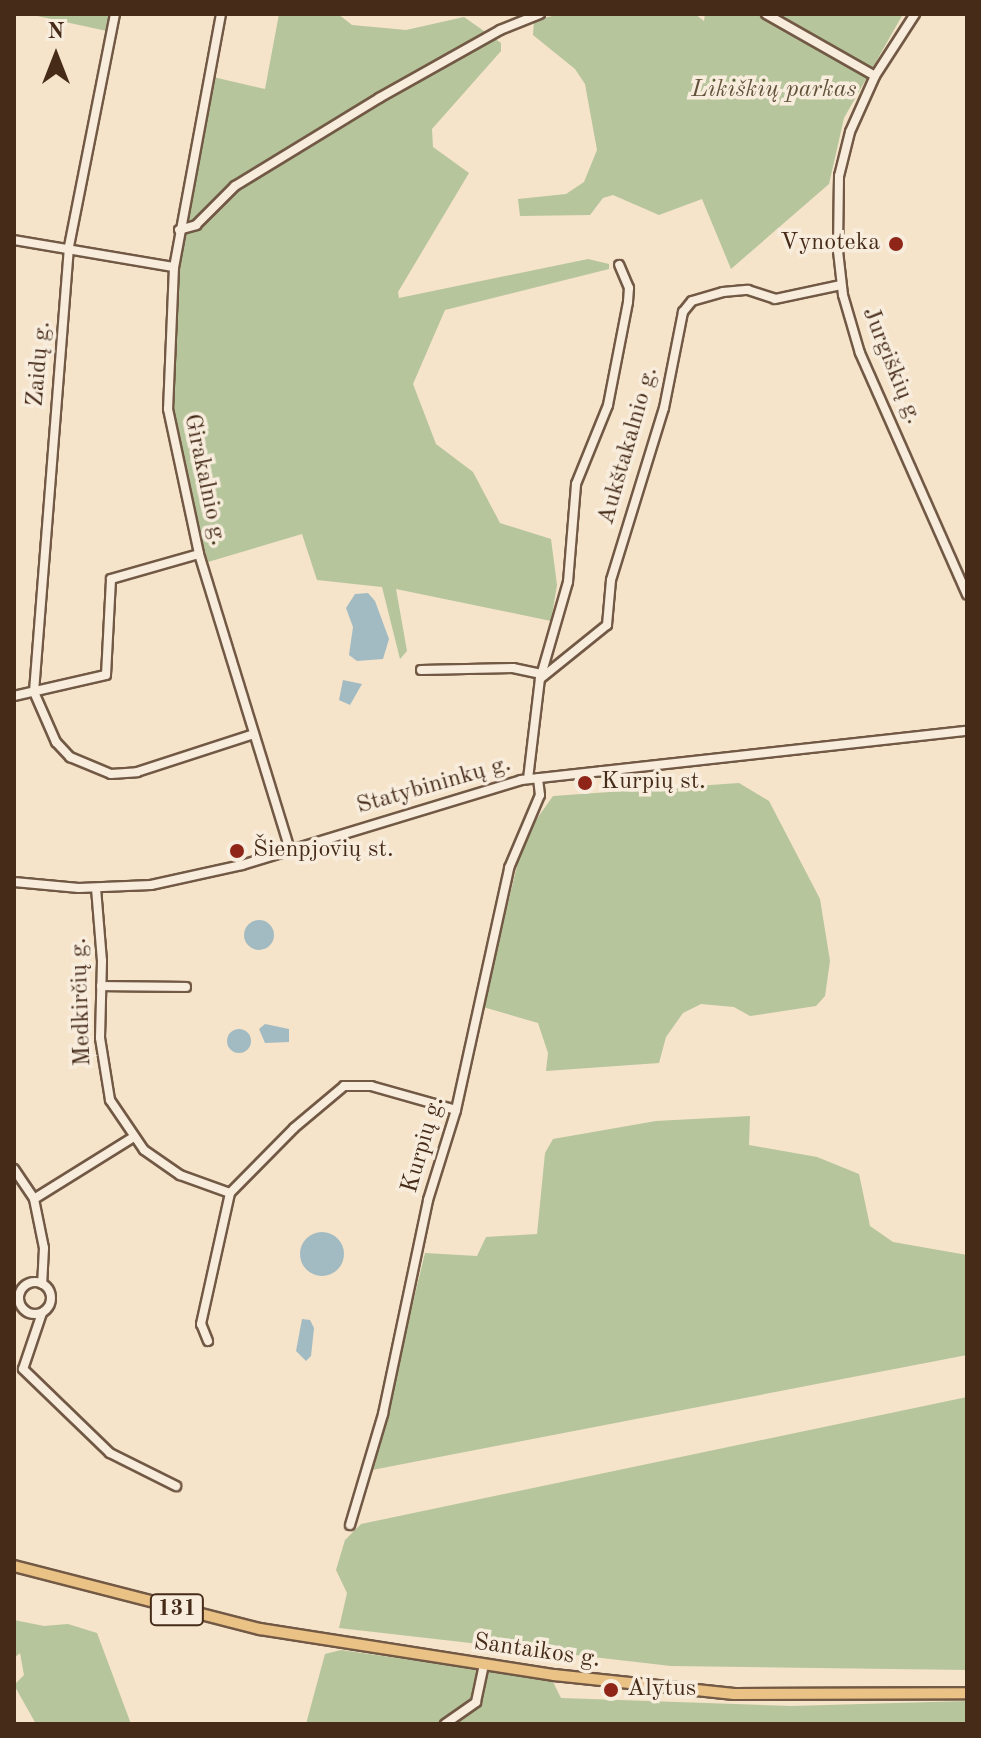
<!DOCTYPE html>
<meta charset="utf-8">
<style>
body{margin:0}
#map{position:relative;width:981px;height:1738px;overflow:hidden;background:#f5e3ca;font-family:"Old Standard TT",serif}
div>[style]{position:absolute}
.green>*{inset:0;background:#b6c59b}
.water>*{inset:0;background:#a2bbc2}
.round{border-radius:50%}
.roads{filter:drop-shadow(2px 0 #725945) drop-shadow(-2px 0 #725945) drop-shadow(0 2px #725945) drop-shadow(0 -2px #725945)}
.minor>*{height:8px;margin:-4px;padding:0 4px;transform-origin:4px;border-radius:4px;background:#f8eddd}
.minor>.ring{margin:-4px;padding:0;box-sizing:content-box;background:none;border:8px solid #f8eddd;border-radius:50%}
.major>*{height:10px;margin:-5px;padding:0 5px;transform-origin:5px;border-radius:5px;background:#eac285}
.dots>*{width:22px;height:22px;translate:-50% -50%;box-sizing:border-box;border:4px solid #f8eddd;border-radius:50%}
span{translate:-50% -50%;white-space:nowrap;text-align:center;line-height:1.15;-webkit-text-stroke:7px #f8eddd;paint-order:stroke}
.shield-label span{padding:2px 6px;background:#f8eddd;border:2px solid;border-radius:6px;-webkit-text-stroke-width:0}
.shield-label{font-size:22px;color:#462b19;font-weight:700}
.park-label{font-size:24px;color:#62523a;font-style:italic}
.poi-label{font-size:24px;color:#462b19}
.right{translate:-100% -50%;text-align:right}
.left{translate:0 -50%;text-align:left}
.street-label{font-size:24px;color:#462b19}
.frame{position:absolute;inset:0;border:16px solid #462b19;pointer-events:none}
.north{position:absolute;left:16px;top:16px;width:80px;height:80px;-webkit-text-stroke:6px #f8eddd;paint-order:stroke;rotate:0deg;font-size:22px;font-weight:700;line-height:32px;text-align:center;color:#462b19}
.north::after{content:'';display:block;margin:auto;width:28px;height:36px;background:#462b19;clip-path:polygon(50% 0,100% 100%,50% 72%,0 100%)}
</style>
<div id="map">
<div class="green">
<div style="clip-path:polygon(28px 14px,111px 14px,107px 31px)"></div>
<div style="clip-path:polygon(279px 14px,338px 14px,352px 25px,406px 30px,464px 17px,501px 43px,501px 51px,432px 129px,433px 147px,469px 173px,398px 292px,399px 298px,588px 259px,609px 264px,609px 269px,445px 310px,413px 384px,436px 444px,473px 472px,500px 523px,551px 539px,557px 585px,551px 621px,396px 589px,407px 651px,400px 659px,382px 587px,317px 580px,302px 534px,208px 562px,183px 474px,170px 389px,179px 254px,213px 77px,265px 89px)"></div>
<div style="clip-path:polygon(562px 14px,695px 14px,704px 21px,705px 14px,903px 14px,844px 118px,829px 184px,731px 269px,702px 199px,659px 215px,613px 195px,603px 198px,590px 215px,520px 216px,518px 199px,566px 194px,584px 182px,597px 150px,585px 84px,575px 69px,533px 35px,534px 20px)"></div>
<div style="clip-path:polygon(739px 783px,769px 801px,820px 899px,830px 961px,825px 996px,816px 1006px,750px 1016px,734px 1007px,701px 1004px,683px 1013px,666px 1037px,659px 1063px,546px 1071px,548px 1053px,538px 1023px,483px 1007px,524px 837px,553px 796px)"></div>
<div style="clip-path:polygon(750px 1116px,749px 1145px,817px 1157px,859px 1174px,870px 1226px,893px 1242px,967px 1255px,967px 1355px,372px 1470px,425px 1253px,477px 1256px,486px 1237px,537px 1234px,545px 1153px,553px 1139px,656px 1121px)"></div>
<div style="clip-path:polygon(967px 1397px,967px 1670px,671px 1666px,339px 1628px,347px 1593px,336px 1570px,345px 1540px,361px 1524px)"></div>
<div style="clip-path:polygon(14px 1620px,44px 1626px,68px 1624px,97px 1633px,131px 1724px,36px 1724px,14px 1685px,24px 1675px,20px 1653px,14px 1658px)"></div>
<div style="clip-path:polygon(341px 1650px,552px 1680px,561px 1698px,791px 1706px,967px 1701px,967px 1724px,306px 1724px,325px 1654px)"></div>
</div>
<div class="water">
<div style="clip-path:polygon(355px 594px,368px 593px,375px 601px,389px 639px,383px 659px,357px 661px,349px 655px,353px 627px,346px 608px)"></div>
<div style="clip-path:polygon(343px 680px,362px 684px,350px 705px,339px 700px)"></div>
<div class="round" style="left:244px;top:920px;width:30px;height:30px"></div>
<div style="clip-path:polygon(265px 1024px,289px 1029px,289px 1042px,265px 1043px,259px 1029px)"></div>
<div class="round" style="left:227px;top:1029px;width:24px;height:24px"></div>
<div class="round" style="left:300px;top:1232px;width:44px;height:44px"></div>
<div style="clip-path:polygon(302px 1319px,310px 1320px,314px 1328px,311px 1356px,306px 1361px,296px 1351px)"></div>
</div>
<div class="roads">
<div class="minor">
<div style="left:115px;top:14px;width:237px;rotate:101.2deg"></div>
<div style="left:69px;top:247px;width:446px;rotate:94.5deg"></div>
<div style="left:34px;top:692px;width:55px;rotate:66.3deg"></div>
<div style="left:56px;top:742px;width:21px;rotate:47deg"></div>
<div style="left:70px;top:757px;width:44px;rotate:22.5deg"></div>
<div style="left:111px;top:774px;width:26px;rotate:-4deg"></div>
<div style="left:137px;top:772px;width:123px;rotate:-18deg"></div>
<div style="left:221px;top:14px;width:257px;rotate:100.5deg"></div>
<div style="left:174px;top:267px;width:142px;rotate:92.4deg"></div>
<div style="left:168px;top:409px;width:148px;rotate:77.9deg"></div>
<div style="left:199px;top:554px;width:310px;rotate:72.9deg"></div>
<div style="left:766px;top:14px;width:125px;rotate:29.6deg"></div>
<div style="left:915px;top:14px;width:74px;rotate:122.8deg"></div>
<div style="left:875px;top:76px;width:61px;rotate:114.1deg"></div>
<div style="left:850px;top:132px;width:45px;rotate:104deg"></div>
<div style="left:839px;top:176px;width:75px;rotate:90.8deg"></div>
<div style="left:838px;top:251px;width:44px;rotate:83.5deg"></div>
<div style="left:843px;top:295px;width:60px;rotate:73.7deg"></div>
<div style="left:860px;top:353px;width:264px;rotate:66.1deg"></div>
<div style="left:179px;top:230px;width:18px;rotate:-16deg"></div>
<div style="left:196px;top:225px;width:55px;rotate:-45deg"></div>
<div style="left:235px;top:186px;width:169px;rotate:-31.4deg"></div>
<div style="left:379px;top:98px;width:139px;rotate:-29.3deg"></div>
<div style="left:500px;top:30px;width:43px;rotate:-21.8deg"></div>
<div style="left:14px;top:240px;width:162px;rotate:9.6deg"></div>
<div style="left:421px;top:670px;width:92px;rotate:-1.2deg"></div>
<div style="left:513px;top:668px;width:30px;rotate:12deg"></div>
<div style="left:540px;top:679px;width:86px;rotate:-38.9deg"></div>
<div style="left:607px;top:625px;width:45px;rotate:-84.9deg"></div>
<div style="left:611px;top:580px;width:180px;rotate:-72.9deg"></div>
<div style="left:664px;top:408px;width:98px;rotate:-78.8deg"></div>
<div style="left:683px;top:312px;width:14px;rotate:-51deg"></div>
<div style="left:692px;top:301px;width:32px;rotate:-16deg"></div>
<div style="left:723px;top:292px;width:25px;rotate:-5deg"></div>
<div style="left:748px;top:290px;width:28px;rotate:18deg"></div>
<div style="left:775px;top:299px;width:67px;rotate:-12deg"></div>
<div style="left:14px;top:696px;width:94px;rotate:-12.9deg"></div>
<div style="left:106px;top:675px;width:96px;rotate:-87deg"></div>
<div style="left:111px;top:579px;width:91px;rotate:-15.9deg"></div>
<div style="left:528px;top:779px;width:101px;rotate:-83.2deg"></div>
<div style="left:540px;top:679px;width:101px;rotate:-73.9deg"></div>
<div style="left:568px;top:582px;width:98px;rotate:-85.3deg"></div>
<div style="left:576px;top:484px;width:85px;rotate:-67.9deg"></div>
<div style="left:608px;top:405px;width:105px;rotate:-79deg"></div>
<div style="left:628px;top:302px;width:14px;rotate:-86deg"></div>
<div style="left:629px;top:288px;width:25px;rotate:-113deg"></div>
<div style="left:14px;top:882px;width:65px;rotate:5.3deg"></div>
<div style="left:79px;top:888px;width:72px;rotate:-2.4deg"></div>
<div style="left:151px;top:885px;width:93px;rotate:-12.4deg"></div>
<div style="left:242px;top:865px;width:292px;rotate:-16.9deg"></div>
<div style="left:521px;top:780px;width:449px;rotate:-6.3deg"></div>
<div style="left:96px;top:888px;width:73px;rotate:85.3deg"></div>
<div style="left:102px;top:961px;width:77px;rotate:91.5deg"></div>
<div style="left:100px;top:1038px;width:63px;rotate:80.8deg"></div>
<div style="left:110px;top:1100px;width:60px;rotate:55.8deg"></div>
<div style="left:144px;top:1150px;width:44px;rotate:34.8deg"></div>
<div style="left:180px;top:1175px;width:53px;rotate:19.8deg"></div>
<div style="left:101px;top:986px;width:85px;rotate:0.7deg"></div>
<div style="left:14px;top:1169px;width:36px;rotate:56deg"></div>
<div style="left:34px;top:1199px;width:50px;rotate:78.5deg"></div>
<div style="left:44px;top:1248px;width:36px;rotate:93deg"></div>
<div style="left:34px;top:1199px;width:115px;rotate:-31.9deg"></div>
<div class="ring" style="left:19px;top:1282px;width:24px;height:24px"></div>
<div style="left:42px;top:1313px;width:59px;rotate:108.7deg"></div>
<div style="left:23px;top:1369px;width:121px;rotate:44deg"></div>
<div style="left:110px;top:1453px;width:74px;rotate:26.6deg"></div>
<div style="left:208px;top:1341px;width:18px;rotate:-112deg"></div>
<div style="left:201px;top:1324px;width:134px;rotate:-77.5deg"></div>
<div style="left:230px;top:1193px;width:91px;rotate:-45.4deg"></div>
<div style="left:294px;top:1128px;width:65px;rotate:-40deg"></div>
<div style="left:344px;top:1086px;width:27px"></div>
<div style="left:371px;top:1086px;width:88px;rotate:15.8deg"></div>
<div style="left:350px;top:1525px;width:116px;rotate:-73.4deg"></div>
<div style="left:383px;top:1414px;width:219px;rotate:-78.1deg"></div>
<div style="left:428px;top:1200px;width:94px;rotate:-72.7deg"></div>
<div style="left:456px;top:1110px;width:248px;rotate:-77.6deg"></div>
<div style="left:509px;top:868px;width:79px;rotate:-67deg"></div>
<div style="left:540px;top:795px;width:17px;rotate:-97deg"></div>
<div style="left:445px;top:1724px;width:38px;rotate:-35deg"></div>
<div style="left:476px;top:1702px;width:38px;rotate:-78deg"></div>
</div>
<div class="major">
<div style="left:14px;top:1566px;width:254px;rotate:14.4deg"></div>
<div style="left:260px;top:1629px;width:298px;rotate:8.9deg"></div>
<div style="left:554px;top:1675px;width:181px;rotate:6deg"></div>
<div style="left:734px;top:1694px;width:233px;rotate:-0.2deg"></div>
</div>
</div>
<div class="dots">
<div style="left:896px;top:244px;background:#8f2418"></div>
<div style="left:585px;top:783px;background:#8f2418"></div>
<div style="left:237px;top:851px;background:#8f2418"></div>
<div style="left:611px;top:1690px;background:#8f2418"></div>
</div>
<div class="shield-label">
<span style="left:177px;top:1610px">131</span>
</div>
<div class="park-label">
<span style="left:774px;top:91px">Likiškių parkas</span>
</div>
<div class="poi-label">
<span class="right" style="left:880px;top:244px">Vynoteka</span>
<span class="left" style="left:601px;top:783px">Kurpių st.</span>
<span class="left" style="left:253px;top:851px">Šienpjovių st.</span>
<span class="left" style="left:627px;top:1690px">Alytus</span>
</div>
<div class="street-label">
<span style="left:40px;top:364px;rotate:-85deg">Zaidų g.</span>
<span style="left:891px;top:366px;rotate:68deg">Jurgiškių g.</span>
<span style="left:629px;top:446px;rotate:-74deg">Aukštakalnio g.</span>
<span style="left:204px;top:480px;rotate:78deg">Girakalnio g.</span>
<span style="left:434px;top:786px;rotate:-16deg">Statybininkų g.</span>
<span style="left:82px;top:1002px;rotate:-92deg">Medkirčių g.</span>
<span style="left:424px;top:1145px;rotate:-74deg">Kurpių g.</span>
<span style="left:537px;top:1652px;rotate:8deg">Santaikos g.</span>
</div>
<div class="frame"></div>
<div class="north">N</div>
</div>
